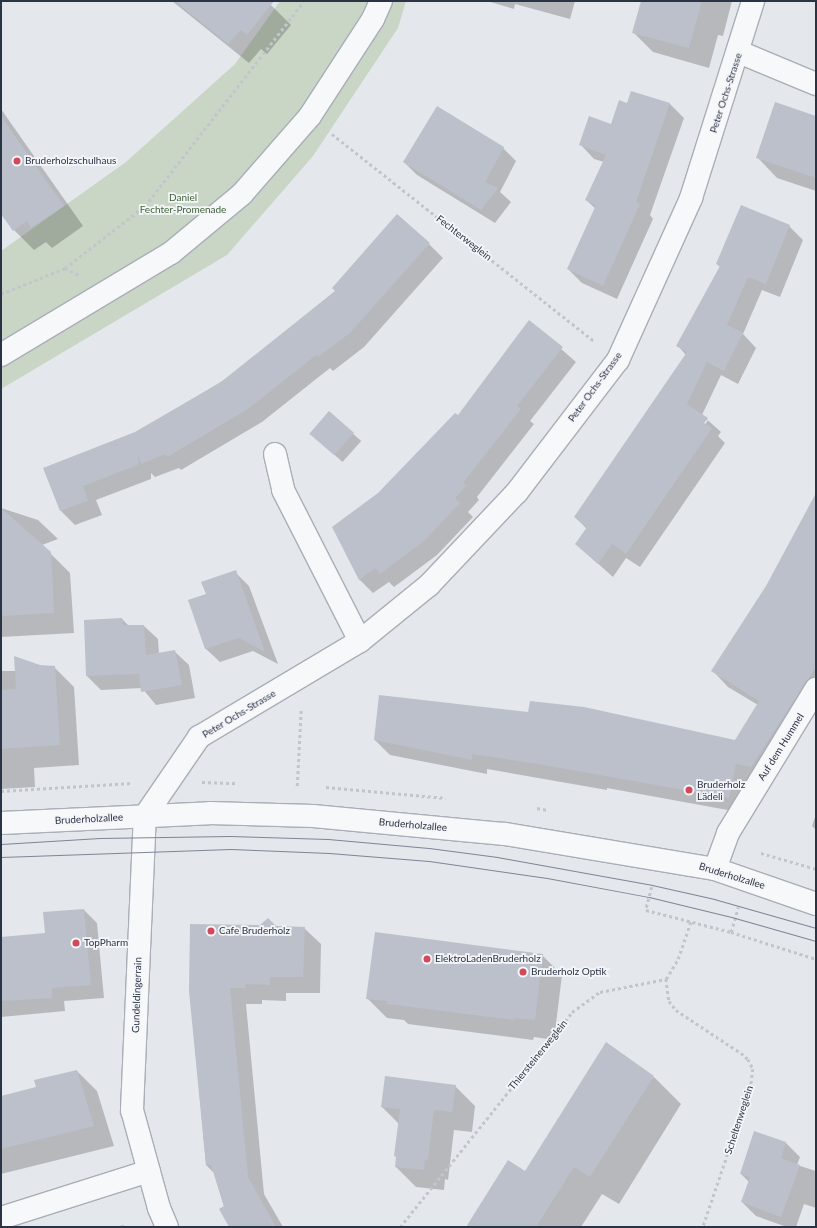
<!DOCTYPE html>
<meta charset="utf-8">
<style>
body{margin:0}
#map{position:relative;width:817px;height:1228px;overflow:hidden;background:#e4e7ec;font-family:Lato,sans-serif}
div>[style]{position:absolute}
.green>*{inset:0;background:#c9d6c5}
.shadow>*{inset:0;background:#0003;transform-origin:0 0}
.building>*{inset:0;background:#bbc0ca;transform-origin:0 0}
.path>*{height:2.5px;margin-top:-1.25px;transform-origin:0;background:repeating-linear-gradient(90deg,#c2c5cb 0 3px,transparent 0 6px)}
.roads{filter:drop-shadow(1px 0 #a9aeb7) drop-shadow(-1px 0 #a9aeb7) drop-shadow(0 1px #a9aeb7) drop-shadow(0 -1px #a9aeb7)}
.street>*{height:22px;margin:-11px;padding:0 11px;transform-origin:11px;border-radius:11px;background:#f7f8fa}
.tram>*{height:1px;margin:-0.5px;padding:0 0.5px;transform-origin:0.5px;border-radius:0.5px;background:#7d8696}
.dots>*{width:11px;height:11px;translate:-50% -50%;box-sizing:border-box;border:2px solid #f4f6f9;border-radius:50%}
span{translate:-50% -50%;white-space:nowrap;text-align:center;line-height:1.15;-webkit-text-stroke:3.5px #f4f6f9;paint-order:stroke}
.street-label{font-size:10px;color:#2b3445}
.poi-label{font-size:10px;color:#2b3445}
.left{translate:0 -50%;text-align:left}
.park-label{font-size:10px;color:#3f6138}
.frame{position:absolute;inset:0;border:2px solid #2b3445;pointer-events:none}
</style>
<div id="map">
<div class="green">
<div style="clip-path:polygon(280px 1px,406px 1px,398px 28px,313px 156px,227px 255px,1px 389px,1px 251px,126px 162px,235px 64px)"></div>
</div>
<div class="shadow">
<div style="clip-path:polygon(172px 1px,267px 1px,291px 25px,267px 54px,261px 49px,249px 63px)"></div>
<div style="clip-path:polygon(487px 1px,575px 1px,570px 19px,515px 4px,514px 9px)"></div>
<div style="clip-path:polygon(642px 1px,732px 1px,723px 36px,718px 35px,709px 68px,653px 52px,633px 32px)"></div>
<div style="clip-path:polygon(632px 92px,670px 104px,684px 118px,650px 215px,653px 219px,617px 299px,582px 283px,568px 269px,596px 209px,586px 200px,604px 162px,594px 159px,581px 145px,612px 125px,628px 104px)"></div>
<div style="clip-path:polygon(1px 109px,83px 226px,52px 248px,46px 242px,34px 250px,14px 230px,1px 212px)"></div>
<div style="clip-path:polygon(816px 117px,816px 191px,777px 178px,758px 158px)"></div>
<div style="clip-path:polygon(503px 148px,516px 161px,500px 192px,511px 202px,495px 223px,417px 175px,404px 162px)"></div>
<div style="clip-path:polygon(evenodd,789px 226px,803px 240px,780px 297px,762px 290px,743px 334px,756px 348px,738px 384px,721px 375px,702px 415px,721px 432px,718px 436px,725px 443px,640px 567px,626px 558px,613px 577px,576px 544px,587px 529px,575px 517px,686px 355px,678px 346px,720px 267px,717px 264px,789px 226px,705px 420px,708px 420px,703px 428px,701px 427px,705px 420px)"></div>
<div style="clip-path:polygon(429px 244px,443px 258px,364px 347px,333px 371px,330px 368px,262px 422px,181px 470px,179px 468px,155px 477px,151px 473px,151px 479px,96px 500px,102px 515px,75px 525px,61px 511px,45px 468px,136px 433px,221px 382px)"></div>
<div style="clip-path:polygon(529px 321px,576px 362px,530px 421px,534px 424px,477px 497px,479px 500px,468px 512px,473px 517px,437px 555px,394px 587px,389px 582px,373px 593px,359px 579px,378px 494px,458px 416px)"></div>
<div style="left:330px;top:413px;width:42px;height:28px;rotate:42deg"></div>
<div style="clip-path:polygon(1px 508px,38px 520px,58px 539px,42px 545px,70px 573px,74px 633px,1px 637px)"></div>
<div style="clip-path:polygon(816px 510px,816px 707px,744px 813px,607px 788px,607px 790px,487px 769px,487px 774px,390px 755px,375px 740px,735px 741px,758px 705px,728px 687px,713px 671px)"></div>
<div style="clip-path:polygon(235px 572px,249px 586px,278px 664px,253px 651px,220px 662px,206px 649px,207px 594px)"></div>
<div style="clip-path:polygon(122px 619px,129px 626px,144px 626px,158px 639px,159px 654px,175px 652px,189px 665px,195px 698px,156px 705px,142px 688px,101px 690px,87px 676px)"></div>
<div style="clip-path:polygon(40px 666px,54px 667px,74px 687px,79px 765px,34px 768px,35px 787px,1px 789px,1px 671px,15px 671px)"></div>
<div style="clip-path:polygon(816px 814px,816px 830px,812px 826px)"></div>
<div style="clip-path:polygon(84px 910px,97px 923px,104px 998px,64px 1001px,65px 1011px,1px 1017px,1px 938px,46px 934px,44px 913px)"></div>
<div style="clip-path:polygon(276px 927px,304px 928px,321px 944px,320px 993px,286px 993px,286px 1001px,262px 1000px,262px 1004px,246px 1004px,264px 1194px,283px 1227px,230px 1227px,214px 1173px,206px 1165px,190px 991px)"></div>
<div style="clip-path:polygon(542px 955px,562px 975px,554px 1040px,534px 1037px,533px 1040px,408px 1024px,404px 1020px,387px 1018px,367px 998px)"></div>
<div style="clip-path:polygon(77px 1071px,97px 1091px,114px 1146px,1px 1174px,1px 1097px,37px 1088px)"></div>
<div style="clip-path:polygon(654px 1077px,681px 1104px,619px 1204px,602px 1194px,581px 1227px,468px 1227px,525px 1172px)"></div>
<div style="clip-path:polygon(455px 1086px,475px 1106px,472px 1132px,454px 1130px,448px 1180px,445px 1179px,444px 1190px,416px 1187px,396px 1167px,399px 1124px,382px 1107px)"></div>
<div style="clip-path:polygon(755px 1132px,786px 1143px,800px 1157px,797px 1165px,816px 1171px,816px 1208px,804px 1204px,796px 1227px,787px 1227px,756px 1216px,742px 1202px,749px 1182px,741px 1174px)"></div>
<div style="clip-path:polygon(123px 1225px,125px 1227px,117px 1227px)"></div>
</div>
<div class="building">
<div style="clip-path:polygon(175px 1px,274px 1px,247px 35px,241px 30px,228px 44px)"></div>
<div style="clip-path:polygon(641px 1px,702px 1px,689px 48px,632px 33px)"></div>
<div style="clip-path:polygon(631px 91px,670px 103px,636px 202px,640px 204px,603px 286px,567px 269px,596px 205px,585px 200px,606px 155px,579px 145px,589px 116px,611px 124px,619px 100px,627px 103px)"></div>
<div style="clip-path:polygon(775px 102px,816px 116px,816px 178px,756px 158px)"></div>
<div style="clip-path:polygon(437px 106px,504px 147px,485px 182px,498px 188px,481px 210px,403px 162px)"></div>
<div style="clip-path:polygon(1px 116px,64px 206px,31px 228px,27px 221px,13px 231px,1px 214px)"></div>
<div style="clip-path:polygon(741px 205px,790px 225px,766px 284px,748px 277px,727px 325px,743px 333px,724px 371px,707px 362px,687px 404px,708px 418px,704px 423px,712px 428px,626px 554px,612px 544px,598px 564px,575px 544px,587px 527px,574px 517px,687px 352px,676px 346px,720px 266px,716px 264px)"></div>
<div style="clip-path:polygon(397px 214px,430px 243px,350px 333px,318px 357px,316px 355px,248px 409px,167px 457px,165px 454px,141px 464px,138px 455px,138px 465px,83px 486px,88px 501px,60px 511px,43px 468px,135px 432px,221px 382px,335px 291px,332px 288px)"></div>
<div style="clip-path:polygon(529px 320px,563px 347px,517px 406px,521px 409px,463px 483px,466px 486px,455px 498px,460px 503px,424px 541px,380px 574px,375px 568px,359px 580px,332px 527px,378px 493px,455px 413px,458px 415px)"></div>
<div style="left:329px;top:411px;width:33px;height:30px;rotate:41deg"></div>
<div style="clip-path:polygon(816px 493px,816px 667px,751px 767px,736px 764px,729px 798px,538px 764px,472px 754px,472px 760px,374px 740px,379px 695px,528px 712px,530px 701px,584px 707px,735px 740px,759px 701px,711px 671px,766px 586px)"></div>
<div style="clip-path:polygon(1px 508px,51px 552px,54px 613px,1px 616px)"></div>
<div style="clip-path:polygon(236px 570px,265px 652px,239px 638px,205px 649px,188px 600px,206px 594px,201px 582px)"></div>
<div style="clip-path:polygon(122px 618px,123px 625px,144px 625px,146px 655px,175px 650px,182px 685px,141px 692px,139px 674px,86px 676px,84px 620px)"></div>
<div style="clip-path:polygon(14px 656px,40px 665px,55px 666px,60px 745px,1px 749px,1px 690px,16px 689px)"></div>
<div style="clip-path:polygon(84px 909px,91px 985px,52px 988px,52px 998px,1px 1001px,1px 937px,45px 933px,43px 912px)"></div>
<div style="clip-path:polygon(268px 918px,276px 926px,305px 927px,303px 977px,270px 977px,270px 985px,246px 984px,245px 988px,230px 988px,248px 1177px,276px 1227px,229px 1227px,219px 1209px,224px 1206px,211px 1165px,206px 1165px,189px 991px,190px 924px,260px 925px)"></div>
<div style="clip-path:polygon(375px 932px,543px 954px,535px 1020px,514px 1018px,513px 1020px,387px 1004px,387px 1001px,366px 999px)"></div>
<div style="clip-path:polygon(606px 1042px,654px 1076px,590px 1177px,574px 1167px,536px 1227px,466px 1227px,508px 1160px,525px 1171px)"></div>
<div style="clip-path:polygon(77px 1070px,94px 1126px,1px 1149px,1px 1096px,36px 1087px,34px 1080px)"></div>
<div style="clip-path:polygon(385px 1076px,456px 1085px,452px 1112px,434px 1110px,428px 1160px,425px 1160px,424px 1170px,395px 1167px,396px 1157px,394px 1156px,400px 1109px,381px 1107px)"></div>
<div style="clip-path:polygon(754px 1131px,786px 1142px,781px 1158px,800px 1165px,781px 1217px,741px 1202px,750px 1177px,740px 1174px)"></div>
</div>
<div class="path">
<div style="left:332px;top:134px;width:335px;rotate:38.3deg"></div>
<div style="left:65px;top:268px;width:16px;rotate:27deg"></div>
<div style="left:1px;top:294px;width:69px;rotate:-22.1deg"></div>
<div style="left:65px;top:268px;width:101px;rotate:-37.8deg"></div>
<div style="left:145px;top:206px;width:259px;rotate:-52.2deg"></div>
<div style="left:202px;top:782px;width:35px;rotate:2deg"></div>
<div style="left:297px;top:786px;width:76px;rotate:-87deg"></div>
<div style="left:326px;top:787px;width:120px;rotate:5.3deg"></div>
<div style="left:1px;top:791px;width:131px;rotate:-3.5deg"></div>
<div style="left:537px;top:808px;width:11px;rotate:10deg"></div>
<div style="left:761px;top:853px;width:57px;rotate:16.2deg"></div>
<div style="left:652px;top:887px;width:24px;rotate:105deg"></div>
<div style="left:646px;top:910px;width:88px;rotate:14.5deg"></div>
<div style="left:731px;top:932px;width:89px;rotate:17.6deg"></div>
<div style="left:731px;top:932px;width:26px;rotate:-74deg"></div>
<div style="left:666px;top:979px;width:22px;rotate:82deg"></div>
<div style="left:669px;top:1001px;width:11px;rotate:52deg"></div>
<div style="left:676px;top:1010px;width:78px;rotate:33.5deg"></div>
<div style="left:741px;top:1053px;width:9px;rotate:41deg"></div>
<div style="left:748px;top:1059px;width:11px;rotate:63deg"></div>
<div style="left:753px;top:1069px;width:17px;rotate:97deg"></div>
<div style="left:751px;top:1086px;width:149px;rotate:108.8deg"></div>
<div style="left:400px;top:1227px;width:275px;rotate:-51.3deg"></div>
<div style="left:572px;top:1012px;width:34px;rotate:-36deg"></div>
<div style="left:600px;top:992px;width:67px;rotate:-11.1deg"></div>
<div style="left:666px;top:979px;width:23px;rotate:-59deg"></div>
<div style="left:678px;top:959px;width:40px;rotate:-71.1deg"></div>
</div>
<div class="roads">
<div class="street">
<div style="left:739px;top:52px;width:83px;rotate:22.6deg"></div>
<div style="left:1px;top:355px;width:198px;rotate:-31deg"></div>
<div style="left:171px;top:253px;width:92px;rotate:-39.7deg"></div>
<div style="left:242px;top:194px;width:103px;rotate:-48.9deg"></div>
<div style="left:310px;top:116px;width:116px;rotate:-57deg"></div>
<div style="left:373px;top:19px;width:20px;rotate:-66deg"></div>
<div style="left:275px;top:454px;width:37px;rotate:77deg"></div>
<div style="left:283px;top:490px;width:169px;rotate:63deg"></div>
<div style="left:1px;top:823px;width:209px;rotate:-2.7deg"></div>
<div style="left:210px;top:813px;width:103px;rotate:1.7deg"></div>
<div style="left:313px;top:816px;width:193px;rotate:5.4deg"></div>
<div style="left:505px;top:834px;width:213px;rotate:9.5deg"></div>
<div style="left:715px;top:869px;width:107px;rotate:19.1deg"></div>
<div style="left:715px;top:869px;width:38px;rotate:-70deg"></div>
<div style="left:728px;top:833px;width:169px;rotate:-58.6deg"></div>
<div style="left:1px;top:1218px;width:155px;rotate:-17.6deg"></div>
<div style="left:167px;top:1227px;width:21px;rotate:-113deg"></div>
<div style="left:159px;top:1208px;width:102px;rotate:-105.4deg"></div>
<div style="left:132px;top:1110px;width:294px;rotate:-87.5deg"></div>
<div style="left:145px;top:816px;width:96px;rotate:-55.6deg"></div>
<div style="left:199px;top:737px;width:187px;rotate:-30.8deg"></div>
<div style="left:360px;top:641px;width:89px;rotate:-39.1deg"></div>
<div style="left:429px;top:585px;width:128px;rotate:-46.6deg"></div>
<div style="left:517px;top:492px;width:166px;rotate:-52.6deg"></div>
<div style="left:618px;top:360px;width:178px;rotate:-65.7deg"></div>
<div style="left:691px;top:198px;width:207px;rotate:-72.5deg"></div>
</div>
</div>
<div class="tram">
<div style="left:1px;top:844px;width:99px;rotate:-3.5deg"></div>
<div style="left:100px;top:838px;width:130px;rotate:-0.9deg"></div>
<div style="left:230px;top:836px;width:98px;rotate:1.8deg"></div>
<div style="left:328px;top:839px;width:101px;rotate:5.1deg"></div>
<div style="left:429px;top:848px;width:69px;rotate:7.5deg"></div>
<div style="left:497px;top:857px;width:158px;rotate:10.2deg"></div>
<div style="left:652px;top:885px;width:64px;rotate:12.7deg"></div>
<div style="left:714px;top:899px;width:106px;rotate:15.9deg"></div>
<div style="left:1px;top:857px;width:230px;rotate:-2deg"></div>
<div style="left:231px;top:849px;width:98px;rotate:2.3deg"></div>
<div style="left:329px;top:853px;width:100px;rotate:4.6deg"></div>
<div style="left:429px;top:861px;width:119px;rotate:8.2deg"></div>
<div style="left:547px;top:878px;width:104px;rotate:10.6deg"></div>
<div style="left:649px;top:897px;width:89px;rotate:13.7deg"></div>
<div style="left:735px;top:918px;width:84px;rotate:15.9deg"></div>
</div>
<div class="dots">
<div style="left:17px;top:161px;background:#d1495b"></div>
<div style="left:689px;top:790px;background:#d1495b"></div>
<div style="left:211px;top:931px;background:#d1495b"></div>
<div style="left:76px;top:943px;background:#d1495b"></div>
<div style="left:427px;top:959px;background:#d1495b"></div>
<div style="left:523px;top:972px;background:#d1495b"></div>
</div>
<div class="street-label">
<span style="left:726px;top:93px;rotate:-72deg">Peter Ochs-Strasse</span>
<span style="left:464px;top:238px;rotate:38deg">Fechterweglein</span>
<span style="left:595px;top:387px;rotate:-54deg">Peter Ochs-Strasse</span>
<span style="left:239px;top:714px;rotate:-31deg">Peter Ochs-Strasse</span>
<span style="left:781px;top:747px;rotate:-58deg">Auf dem Hummel</span>
<span style="left:89px;top:819px;rotate:-3deg">Bruderholzallee</span>
<span style="left:413px;top:825px;rotate:5deg">Bruderholzallee</span>
<span style="left:732px;top:876px;rotate:17deg">Bruderholzallee</span>
<span style="left:137px;top:995px;rotate:-88deg">Gundeldingerrain</span>
<span style="left:538px;top:1055px;rotate:-51deg">Thiersteinerweglein</span>
<span style="left:739px;top:1120px;rotate:-72deg">Scheltenweglein</span>
</div>
<div class="poi-label">
<span class="left" style="left:25px;top:161px">Bruderholzschulhaus</span>
<span class="left" style="left:697px;top:790px">Bruderholz<br>Lädeli</span>
<span class="left" style="left:219px;top:931px">Cafe Bruderholz</span>
<span class="left" style="left:84px;top:943px">TopPharm</span>
<span class="left" style="left:435px;top:959px">ElektroLadenBruderholz</span>
<span class="left" style="left:531px;top:972px">Bruderholz Optik</span>
</div>
<div class="park-label">
<span style="left:183px;top:203px">Daniel<br>Fechter-Promenade</span>
</div>
<div class="frame"></div>
</div>
